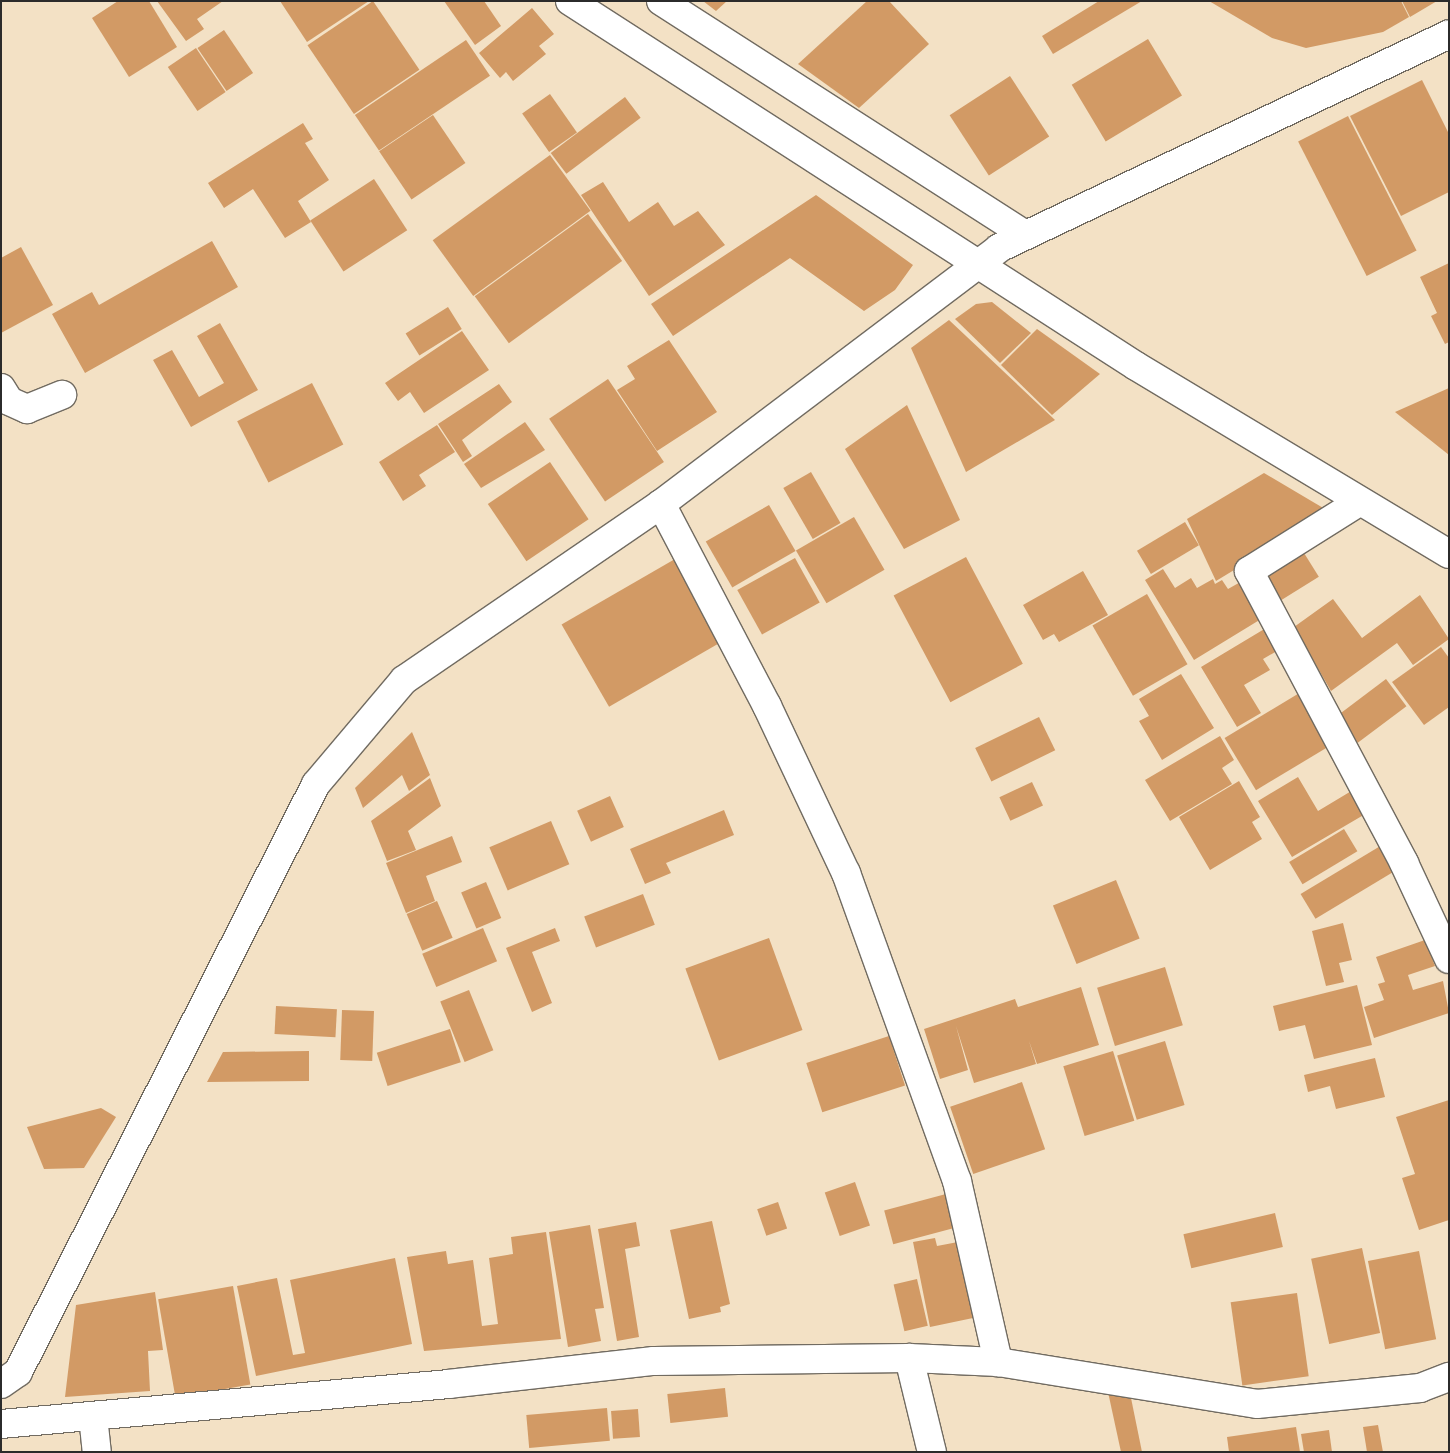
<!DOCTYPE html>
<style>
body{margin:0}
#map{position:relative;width:1450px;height:1453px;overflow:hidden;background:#f3e1c5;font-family:"Gochi Hand",sans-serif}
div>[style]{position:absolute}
.building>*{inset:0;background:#d29a65;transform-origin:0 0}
.roads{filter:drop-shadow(1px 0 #716b61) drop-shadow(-1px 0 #716b61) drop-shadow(0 1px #716b61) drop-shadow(0 -1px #716b61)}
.minor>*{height:28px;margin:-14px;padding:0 14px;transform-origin:14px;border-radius:14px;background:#fff}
span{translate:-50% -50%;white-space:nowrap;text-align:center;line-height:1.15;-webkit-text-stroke:5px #fdfcf7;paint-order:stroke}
.frame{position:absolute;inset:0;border:2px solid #2b2b2b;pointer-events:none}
</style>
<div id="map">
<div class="building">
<div style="clip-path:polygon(118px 1px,149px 1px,177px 47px,129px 77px,92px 18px)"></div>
<div style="clip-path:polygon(157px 1px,223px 1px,197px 19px,204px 29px,186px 41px)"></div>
<div style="clip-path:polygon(280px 1px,369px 1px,307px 42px)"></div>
<div style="left:373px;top:1px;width:83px;height:79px;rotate:56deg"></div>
<div style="clip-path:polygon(444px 1px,484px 1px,501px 26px,475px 45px)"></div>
<div style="clip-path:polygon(703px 1px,727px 1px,716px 11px)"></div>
<div style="clip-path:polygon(867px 1px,889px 1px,929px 44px,859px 108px,798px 64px)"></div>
<div style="clip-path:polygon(1099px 1px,1142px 1px,1053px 54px,1042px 36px)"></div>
<div style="clip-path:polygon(1209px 1px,1401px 1px,1409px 17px,1383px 32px,1306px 48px,1272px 38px)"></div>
<div style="clip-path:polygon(1402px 1px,1437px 1px,1410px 17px)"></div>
<div style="clip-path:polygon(532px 8px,554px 34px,539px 46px,546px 54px,513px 81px,506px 72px,500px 78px,479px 53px)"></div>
<div style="left:224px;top:30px;width:52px;height:32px;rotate:56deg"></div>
<div style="left:1148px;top:39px;width:66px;height:89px;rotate:59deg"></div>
<div style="left:466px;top:40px;width:43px;height:134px;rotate:56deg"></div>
<div style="left:196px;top:48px;width:53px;height:34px;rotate:56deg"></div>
<div style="left:1010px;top:76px;width:72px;height:72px;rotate:57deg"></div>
<div style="clip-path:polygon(1422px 80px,1449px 134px,1449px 192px,1401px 216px,1350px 116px)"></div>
<div style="left:550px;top:94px;width:47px;height:34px;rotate:55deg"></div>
<div style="left:625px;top:97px;width:26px;height:93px;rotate:53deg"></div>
<div style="left:433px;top:115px;width:58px;height:65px;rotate:56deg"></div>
<div style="left:1348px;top:116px;width:151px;height:56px;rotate:63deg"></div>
<div style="clip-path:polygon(303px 123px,313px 139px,305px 143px,329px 180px,298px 201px,311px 222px,285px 238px,253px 189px,224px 208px,208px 183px)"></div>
<div style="left:550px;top:155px;width:69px;height:145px;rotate:54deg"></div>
<div style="left:374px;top:179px;width:61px;height:76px;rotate:57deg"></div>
<div style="clip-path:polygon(603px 182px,629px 222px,658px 202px,674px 226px,698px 211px,725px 245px,649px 296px,581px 195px)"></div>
<div style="clip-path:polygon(816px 195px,913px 265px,895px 290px,864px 311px,790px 258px,673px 336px,651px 304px)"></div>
<div style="left:588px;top:214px;width:58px;height:140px;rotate:54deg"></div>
<div style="clip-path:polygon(212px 241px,238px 287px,85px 373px,52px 314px,92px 292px,99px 305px)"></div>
<div style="clip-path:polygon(21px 247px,53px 305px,1px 333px,1px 258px)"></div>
<div style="clip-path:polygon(1449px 263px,1449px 342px,1445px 344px,1431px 316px,1437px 313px,1420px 277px)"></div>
<div style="clip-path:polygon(992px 302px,1031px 333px,1000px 363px,955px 319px,976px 304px)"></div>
<div style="left:448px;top:307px;width:26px;height:50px;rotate:58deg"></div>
<div style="clip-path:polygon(949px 320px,1055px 420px,966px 472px,911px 348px)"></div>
<div style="clip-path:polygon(220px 323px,258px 390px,191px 427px,153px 360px,172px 350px,199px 397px,224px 383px,197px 336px)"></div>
<div style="clip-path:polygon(1037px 329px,1100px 374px,1052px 415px,1001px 365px)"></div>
<div style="clip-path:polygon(462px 331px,489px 370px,424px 413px,410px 392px,398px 401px,385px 383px)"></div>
<div style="clip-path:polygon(669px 340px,717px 412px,657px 451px,617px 390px,635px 379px,627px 366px)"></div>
<div style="left:608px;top:379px;width:100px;height:71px;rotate:56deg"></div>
<div style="left:312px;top:383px;width:69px;height:84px;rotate:63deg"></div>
<div style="clip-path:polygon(499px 384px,512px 402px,462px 440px,472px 456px,463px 462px,438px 424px)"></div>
<div style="clip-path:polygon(1449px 388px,1449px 455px,1395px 412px)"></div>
<div style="clip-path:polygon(907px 405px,960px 520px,904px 549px,845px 449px)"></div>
<div style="clip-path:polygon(525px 422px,545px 450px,481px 488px,464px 464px)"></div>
<div style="clip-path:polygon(437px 425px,455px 452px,419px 475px,426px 486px,403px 501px,379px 462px)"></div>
<div style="left:550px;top:462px;width:69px;height:75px;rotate:56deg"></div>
<div style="left:811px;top:472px;width:59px;height:32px;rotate:60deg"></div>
<div style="clip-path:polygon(1264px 473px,1330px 512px,1216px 581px,1187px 519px)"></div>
<div style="left:769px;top:505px;width:53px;height:73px;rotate:60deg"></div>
<div style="left:854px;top:517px;width:61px;height:67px;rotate:60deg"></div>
<div style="left:1185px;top:522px;width:27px;height:56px;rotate:59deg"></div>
<div style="left:1304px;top:553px;width:28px;height:45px;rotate:58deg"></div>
<div style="left:966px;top:557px;width:121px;height:82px;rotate:62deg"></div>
<div style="left:795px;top:558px;width:51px;height:66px;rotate:61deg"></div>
<div style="left:675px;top:559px;width:95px;height:131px;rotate:60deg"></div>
<div style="clip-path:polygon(1163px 569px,1175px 588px,1191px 578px,1197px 588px,1213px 579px,1215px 584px,1222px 580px,1228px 589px,1244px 580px,1266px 616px,1194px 660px,1145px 580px)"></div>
<div style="clip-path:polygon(1083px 571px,1108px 615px,1059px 642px,1054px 634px,1043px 640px,1023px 605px)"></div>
<div style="left:1147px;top:594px;width:81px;height:63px;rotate:60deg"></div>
<div style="clip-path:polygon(1420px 595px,1449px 639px,1413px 665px,1397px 643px,1331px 691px,1294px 627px,1333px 599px,1362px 638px)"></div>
<div style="clip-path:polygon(1271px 625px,1284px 647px,1263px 659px,1270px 670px,1244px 685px,1261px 713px,1237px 727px,1201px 667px)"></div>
<div style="clip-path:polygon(1441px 647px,1449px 658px,1449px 707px,1424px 725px,1392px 682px)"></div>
<div style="clip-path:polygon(1181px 674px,1214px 728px,1162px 760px,1139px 721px,1149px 716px,1139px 699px)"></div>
<div style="left:1386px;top:679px;width:34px;height:61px;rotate:53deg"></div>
<div style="left:1306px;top:689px;width:61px;height:95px;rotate:59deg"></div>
<div style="left:1039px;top:717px;width:37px;height:71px;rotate:64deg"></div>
<div style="clip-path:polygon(412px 732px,430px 775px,409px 791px,402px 775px,363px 808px,355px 788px)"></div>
<div style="clip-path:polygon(1220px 736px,1234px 760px,1222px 768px,1232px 784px,1170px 821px,1145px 780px)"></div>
<div style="clip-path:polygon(1298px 777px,1318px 811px,1353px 790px,1367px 813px,1292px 857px,1258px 801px)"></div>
<div style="clip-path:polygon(430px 778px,441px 806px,408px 831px,416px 850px,387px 861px,371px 821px)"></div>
<div style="clip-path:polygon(1239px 781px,1260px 817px,1252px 822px,1262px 839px,1210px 870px,1179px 817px)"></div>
<div style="left:1032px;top:782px;width:26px;height:36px;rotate:65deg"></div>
<div style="left:610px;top:796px;width:34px;height:36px;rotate:66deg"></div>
<div style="clip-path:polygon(724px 810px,734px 835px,666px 863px,671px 873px,645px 884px,630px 849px)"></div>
<div style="left:551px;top:821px;width:47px;height:67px;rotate:67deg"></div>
<div style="left:1344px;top:829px;width:26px;height:64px;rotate:59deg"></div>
<div style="clip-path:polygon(452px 836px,462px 862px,426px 876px,435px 901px,406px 913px,386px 863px)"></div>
<div style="left:1382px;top:845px;width:29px;height:95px;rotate:59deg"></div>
<div style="left:1116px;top:880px;width:63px;height:68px;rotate:68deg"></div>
<div style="left:486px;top:882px;width:39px;height:27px;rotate:67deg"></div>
<div style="left:643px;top:894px;width:33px;height:63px;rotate:69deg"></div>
<div style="left:437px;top:901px;width:40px;height:33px;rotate:67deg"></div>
<div style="clip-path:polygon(1343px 923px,1352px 960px,1339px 963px,1344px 982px,1326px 986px,1312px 931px)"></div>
<div style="left:483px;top:928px;width:36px;height:66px;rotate:67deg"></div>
<div style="clip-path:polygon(555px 928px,560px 941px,532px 952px,552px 1003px,532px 1012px,506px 948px)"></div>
<div style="left:769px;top:938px;width:98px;height:89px;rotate:70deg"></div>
<div style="clip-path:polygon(1425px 940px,1435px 966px,1408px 975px,1413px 990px,1443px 981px,1449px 1013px,1374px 1038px,1364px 1007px,1384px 1000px,1378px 984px,1385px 982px,1376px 957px)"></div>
<div style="left:1165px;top:967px;width:61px;height:71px;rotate:73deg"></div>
<div style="clip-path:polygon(1357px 985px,1372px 1045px,1314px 1059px,1305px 1025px,1279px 1031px,1273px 1006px)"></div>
<div style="clip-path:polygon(1081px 987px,1099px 1045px,1037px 1064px,1029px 1041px,1036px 1064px,974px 1083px,956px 1026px,968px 1070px,940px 1079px,924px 1029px,1015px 999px,1018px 1007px)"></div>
<div style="left:469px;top:990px;width:65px;height:31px;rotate:68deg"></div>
<div style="left:276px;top:1006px;width:61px;height:28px;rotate:3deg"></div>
<div style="left:342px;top:1010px;width:32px;height:50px;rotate:2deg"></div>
<div style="left:450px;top:1029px;width:35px;height:77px;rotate:72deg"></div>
<div style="left:889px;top:1036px;width:52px;height:87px;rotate:72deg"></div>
<div style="left:1165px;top:1041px;width:67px;height:50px;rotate:73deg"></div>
<div style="clip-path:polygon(309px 1051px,309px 1081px,207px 1082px,223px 1052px)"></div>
<div style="left:1113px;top:1051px;width:73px;height:52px;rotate:73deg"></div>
<div style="clip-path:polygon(1375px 1058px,1385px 1097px,1336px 1109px,1330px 1086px,1308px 1092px,1304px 1075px)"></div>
<div style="left:1022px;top:1082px;width:71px;height:76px;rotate:71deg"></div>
<div style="clip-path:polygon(1449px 1100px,1449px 1220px,1419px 1230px,1402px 1178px,1415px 1174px,1396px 1117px)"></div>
<div style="clip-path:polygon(101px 1108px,116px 1117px,84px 1168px,44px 1169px,27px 1127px)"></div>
<div style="left:855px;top:1182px;width:46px;height:32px;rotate:71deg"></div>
<div style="left:946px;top:1194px;width:35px;height:64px;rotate:75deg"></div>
<div style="left:778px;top:1202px;width:28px;height:22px;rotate:71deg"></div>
<div style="left:1275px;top:1213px;width:35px;height:94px;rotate:77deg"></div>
<div style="clip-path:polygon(712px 1221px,730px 1304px,720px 1307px,721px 1312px,689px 1319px,670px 1230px)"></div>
<div style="clip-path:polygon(636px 1222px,640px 1246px,625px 1249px,639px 1337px,617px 1341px,598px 1229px)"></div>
<div style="clip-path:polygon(590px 1225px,604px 1308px,595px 1309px,601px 1341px,568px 1347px,549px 1232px)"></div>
<div style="clip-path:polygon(546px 1232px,561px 1339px,424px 1351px,407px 1257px,446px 1251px,448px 1264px,473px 1260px,482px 1326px,498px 1324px,489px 1258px,513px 1254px,511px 1237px)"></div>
<div style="clip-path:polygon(935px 1238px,937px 1246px,958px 1242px,973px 1318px,930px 1327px,913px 1242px)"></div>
<div style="left:1362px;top:1248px;width:87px;height:52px;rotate:78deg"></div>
<div style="left:1419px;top:1251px;width:90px;height:52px;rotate:79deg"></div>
<div style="clip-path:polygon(395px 1258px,412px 1344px,256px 1376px,237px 1286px,277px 1278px,293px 1355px,305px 1353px,290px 1280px)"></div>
<div style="left:917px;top:1279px;width:48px;height:24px;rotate:77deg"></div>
<div style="left:233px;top:1286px;width:100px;height:76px;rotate:80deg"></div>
<div style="clip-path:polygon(155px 1292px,163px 1350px,148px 1351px,150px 1391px,65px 1397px,76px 1305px)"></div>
<div style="left:1297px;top:1293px;width:84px;height:67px;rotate:82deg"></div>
<div style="left:725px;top:1388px;width:29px;height:58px;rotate:84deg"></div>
<div style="clip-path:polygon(1108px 1392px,1131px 1398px,1142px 1452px,1121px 1452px)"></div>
<div style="left:607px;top:1408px;width:33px;height:81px;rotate:85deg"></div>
<div style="left:638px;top:1409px;width:28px;height:27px;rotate:86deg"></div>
<div style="clip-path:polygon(1378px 1425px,1383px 1452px,1367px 1452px,1363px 1427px)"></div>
<div style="clip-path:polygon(1296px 1427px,1300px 1452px,1229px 1452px,1227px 1437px)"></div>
<div style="clip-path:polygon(1329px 1430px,1332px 1452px,1304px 1452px,1301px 1434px)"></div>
</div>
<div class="roads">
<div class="minor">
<div style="left:570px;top:1px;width:673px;rotate:32.82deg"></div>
<div style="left:1136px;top:366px;width:365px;rotate:31deg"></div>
<div style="left:661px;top:1px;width:433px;rotate:32.7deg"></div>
<div style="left:1px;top:388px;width:15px;rotate:58deg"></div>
<div style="left:9px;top:401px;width:20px;rotate:24deg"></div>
<div style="left:27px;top:409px;width:38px;rotate:-22deg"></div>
<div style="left:1359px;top:502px;width:130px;rotate:147.9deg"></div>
<div style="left:1249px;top:571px;width:331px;rotate:62deg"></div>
<div style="left:1404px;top:863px;width:106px;rotate:64.9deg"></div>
<div style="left:661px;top:504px;width:228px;rotate:62.3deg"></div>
<div style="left:767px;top:706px;width:185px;rotate:64.7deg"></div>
<div style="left:846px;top:873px;width:327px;rotate:70.2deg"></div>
<div style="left:957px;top:1181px;width:186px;rotate:77.2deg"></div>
<div style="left:909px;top:1358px;width:97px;rotate:76.3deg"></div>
<div style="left:1px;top:1384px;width:21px;rotate:-35deg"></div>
<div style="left:18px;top:1372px;width:659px;rotate:-63.12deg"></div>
<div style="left:316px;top:784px;width:136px;rotate:-49.8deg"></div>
<div style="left:404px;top:680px;width:311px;rotate:-34.4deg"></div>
<div style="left:661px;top:504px;width:424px;rotate:-37.1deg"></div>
<div style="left:999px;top:248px;width:498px;rotate:-25.4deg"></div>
<div style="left:93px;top:1416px;width:36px;rotate:84deg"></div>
<div style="left:1px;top:1424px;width:449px;rotate:-5.1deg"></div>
<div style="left:448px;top:1384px;width:207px;rotate:-6.4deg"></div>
<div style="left:654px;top:1361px;width:255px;rotate:-0.7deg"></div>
<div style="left:909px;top:1358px;width:89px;rotate:2.6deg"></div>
<div style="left:998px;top:1362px;width:262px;rotate:9.2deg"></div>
<div style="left:1257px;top:1404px;width:164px;rotate:-5.6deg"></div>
<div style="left:1420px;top:1388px;width:31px;rotate:-21deg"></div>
</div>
</div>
<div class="frame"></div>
</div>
